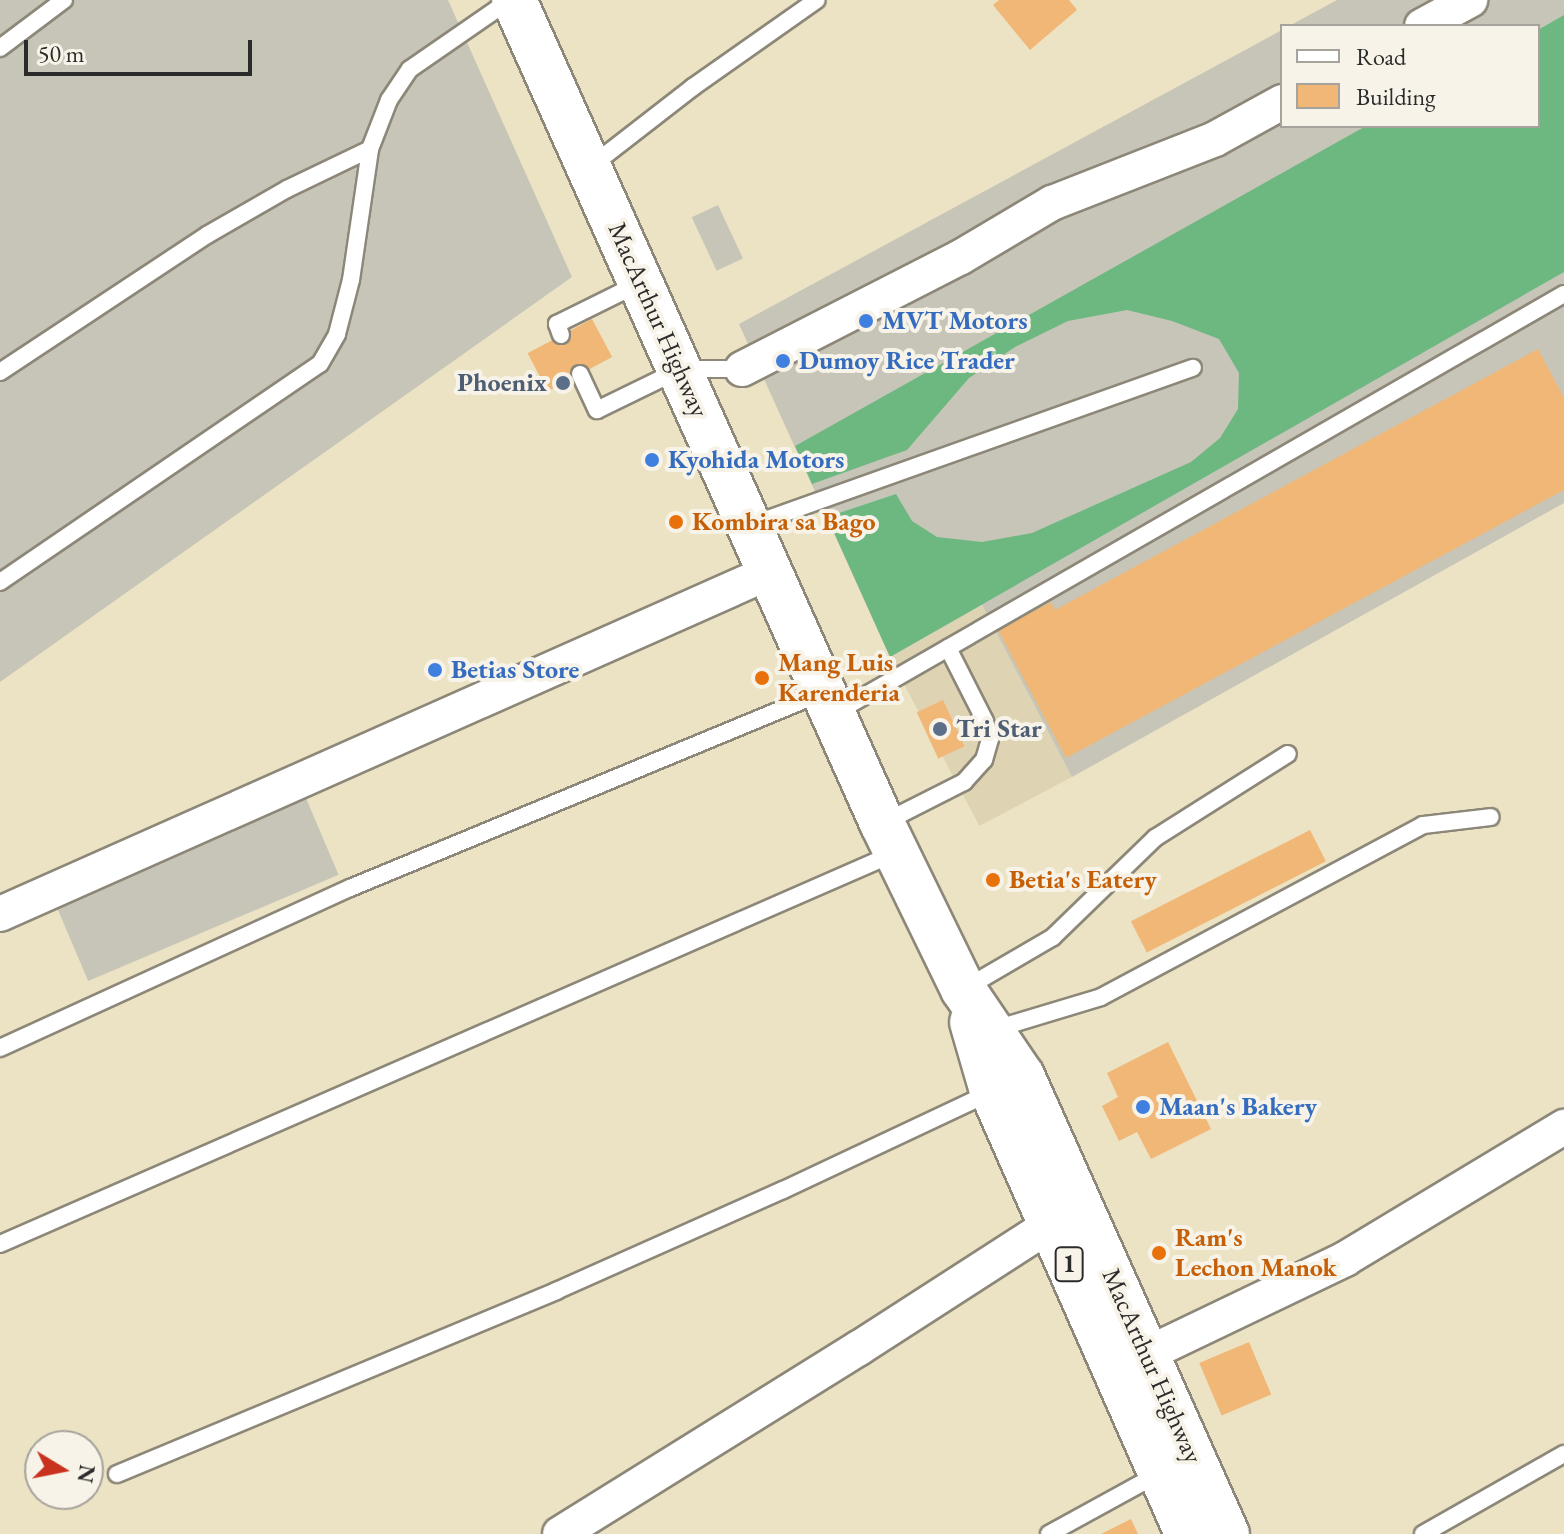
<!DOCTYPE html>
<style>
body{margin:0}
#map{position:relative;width:1564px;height:1534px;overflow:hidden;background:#ece3c4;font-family:"EB Garamond",serif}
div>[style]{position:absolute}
.built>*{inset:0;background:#ded4b4;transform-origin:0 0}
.industrial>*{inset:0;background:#c7c5b8;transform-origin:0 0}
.forest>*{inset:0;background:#6db880}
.building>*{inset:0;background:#f0b777;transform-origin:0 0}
.roads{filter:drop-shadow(2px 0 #8c8778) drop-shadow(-2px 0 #8c8778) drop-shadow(0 2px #8c8778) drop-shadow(0 -2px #8c8778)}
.service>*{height:16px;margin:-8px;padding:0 8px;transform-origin:8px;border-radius:8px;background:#fff}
.minor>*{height:34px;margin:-17px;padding:0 17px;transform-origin:17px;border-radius:17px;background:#fff}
.trunk>*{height:44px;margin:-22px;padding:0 22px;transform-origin:22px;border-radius:22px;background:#fff}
.dots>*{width:22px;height:22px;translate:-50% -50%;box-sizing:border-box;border:4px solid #f7f3e8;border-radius:50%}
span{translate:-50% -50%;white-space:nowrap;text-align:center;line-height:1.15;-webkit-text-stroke:8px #f7f3e8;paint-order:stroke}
.shield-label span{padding:2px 6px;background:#f7f3e8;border:2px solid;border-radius:6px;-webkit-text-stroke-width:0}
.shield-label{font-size:24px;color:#2b2b2b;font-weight:700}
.street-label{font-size:26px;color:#2b2b2b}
.shop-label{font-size:26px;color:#366cbe;font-weight:700}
.left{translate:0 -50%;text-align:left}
.service-label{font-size:26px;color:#4e5e75;font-weight:700}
.right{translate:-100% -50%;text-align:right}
.food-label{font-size:26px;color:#c56008;font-weight:700}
.legend{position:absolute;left:1280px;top:24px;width:260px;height:104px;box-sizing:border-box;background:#f7f3e8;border:2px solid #a5a39c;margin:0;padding:10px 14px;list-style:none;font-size:24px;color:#2b2b2b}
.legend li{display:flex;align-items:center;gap:16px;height:40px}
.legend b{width:40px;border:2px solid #a5a39c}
.north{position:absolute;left:24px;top:1430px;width:80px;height:80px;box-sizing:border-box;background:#f7f3e8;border:2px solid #a5a39c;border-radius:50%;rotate:100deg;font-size:22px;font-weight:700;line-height:32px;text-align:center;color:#2b2b2b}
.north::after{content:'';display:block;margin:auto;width:28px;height:36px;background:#c8321e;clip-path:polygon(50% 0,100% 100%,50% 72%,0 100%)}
.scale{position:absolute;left:24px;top:40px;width:228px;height:36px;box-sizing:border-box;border:4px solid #2b2b2b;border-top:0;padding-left:10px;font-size:24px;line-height:28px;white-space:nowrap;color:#2b2b2b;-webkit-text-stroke:6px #f7f3e8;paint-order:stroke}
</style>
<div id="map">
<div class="built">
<div style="left:982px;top:605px;width:194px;height:106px;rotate:62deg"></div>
</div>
<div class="industrial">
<div style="clip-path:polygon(0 0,448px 0,572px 277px,0 682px)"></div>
<div style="clip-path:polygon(1337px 0,1564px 0,1564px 503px,1072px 777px,982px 605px,890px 657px,739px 324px,1282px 30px,1282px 126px,1538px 126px,1538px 26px,1289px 26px)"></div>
<div style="left:718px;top:205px;width:59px;height:29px;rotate:65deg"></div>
<div style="left:303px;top:791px;width:91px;height:272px;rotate:67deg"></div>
</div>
<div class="forest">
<div style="clip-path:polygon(1564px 15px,1564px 272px,890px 657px,827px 517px,896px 494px,912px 521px,937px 537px,982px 542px,1032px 533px,1191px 462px,1220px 438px,1238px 409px,1239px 373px,1219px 339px,1172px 321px,1127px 310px,1068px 321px,1015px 347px,969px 378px,907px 450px,812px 484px,795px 446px,1366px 126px,1538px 126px,1538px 30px)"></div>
</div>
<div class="building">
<div style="clip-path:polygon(999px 0,1069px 0,1077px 10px,1030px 50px,993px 5px)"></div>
<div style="left:592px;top:319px;width:43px;height:73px;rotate:62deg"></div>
<div style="clip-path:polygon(1538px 349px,1564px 398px,1564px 490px,1066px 758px,998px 630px,1051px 602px,1055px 610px)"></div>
<div style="left:943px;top:700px;width:51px;height:29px;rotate:65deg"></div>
<div style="left:1310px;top:830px;width:35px;height:201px;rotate:63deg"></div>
<div style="clip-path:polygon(1168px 1042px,1211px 1129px,1151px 1159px,1137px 1132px,1119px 1141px,1102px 1106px,1118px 1097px,1107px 1073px)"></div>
<div style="left:1249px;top:1342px;width:57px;height:54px;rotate:67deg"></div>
<div style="clip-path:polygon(1131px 1519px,1138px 1534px,1101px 1534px)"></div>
</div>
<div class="roads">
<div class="service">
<div style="left:0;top:48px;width:80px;rotate:-36.9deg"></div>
<div style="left:590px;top:167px;width:130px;rotate:-37.8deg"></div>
<div style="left:693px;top:87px;width:151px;rotate:-35.1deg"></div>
<div style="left:561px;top:335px;width:12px;rotate:-110deg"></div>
<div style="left:557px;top:324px;width:93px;rotate:-26.3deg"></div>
<div style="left:0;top:372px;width:248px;rotate:-33.5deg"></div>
<div style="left:207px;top:235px;width:92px;rotate:-29.9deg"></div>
<div style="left:287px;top:189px;width:92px;rotate:-25.7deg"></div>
<div style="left:580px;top:374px;width:40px;rotate:65deg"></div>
<div style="left:597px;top:410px;width:93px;rotate:-26deg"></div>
<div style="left:681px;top:369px;width:61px"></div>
<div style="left:751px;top:525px;width:469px;rotate:-19.6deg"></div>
<div style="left:0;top:582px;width:387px;rotate:-34.3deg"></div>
<div style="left:320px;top:364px;width:34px;rotate:-60deg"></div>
<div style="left:337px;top:334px;width:56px;rotate:-75.5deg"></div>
<div style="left:351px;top:280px;width:132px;rotate:-81.7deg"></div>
<div style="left:370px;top:149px;width:53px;rotate:-68.8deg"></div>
<div style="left:389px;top:100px;width:37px;rotate:-56deg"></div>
<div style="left:410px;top:69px;width:121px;rotate:-34.6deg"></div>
<div style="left:833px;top:714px;width:843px;rotate:-29.88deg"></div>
<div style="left:883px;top:823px;width:91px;rotate:-26.8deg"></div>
<div style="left:964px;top:782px;width:30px;rotate:-48deg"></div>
<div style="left:984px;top:760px;width:22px;rotate:-74deg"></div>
<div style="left:990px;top:739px;width:19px;rotate:-106deg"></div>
<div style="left:985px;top:721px;width:82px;rotate:-116.9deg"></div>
<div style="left:964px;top:989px;width:103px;rotate:-30.3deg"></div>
<div style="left:1053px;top:937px;width:142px;rotate:-44.1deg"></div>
<div style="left:1155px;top:838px;width:157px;rotate:-32.3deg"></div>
<div style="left:992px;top:1030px;width:114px;rotate:-16.8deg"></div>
<div style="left:1101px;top:997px;width:365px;rotate:-28.1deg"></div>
<div style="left:1423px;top:825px;width:68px;rotate:-6.7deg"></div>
<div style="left:0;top:1048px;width:385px;rotate:-24.6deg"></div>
<div style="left:350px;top:888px;width:510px;rotate:-22.49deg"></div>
<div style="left:0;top:1244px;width:977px;rotate:-23.6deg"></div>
<div style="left:117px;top:1474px;width:476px;rotate:-22.6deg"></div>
<div style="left:556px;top:1291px;width:248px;rotate:-24deg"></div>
<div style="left:783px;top:1190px;width:230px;rotate:-25.2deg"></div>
<div style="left:1049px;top:1534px;width:127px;rotate:-28.8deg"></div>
<div style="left:1423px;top:1534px;width:162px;rotate:-29.6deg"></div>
</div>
<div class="minor">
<div style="left:1422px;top:26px;width:55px;rotate:-28.4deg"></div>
<div style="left:742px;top:369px;width:246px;rotate:-27.1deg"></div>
<div style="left:961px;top:257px;width:106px;rotate:-30.7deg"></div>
<div style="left:1052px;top:203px;width:175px;rotate:-21.4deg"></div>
<div style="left:1215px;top:139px;width:77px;rotate:-28.9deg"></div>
<div style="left:0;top:914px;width:843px;rotate:-23.95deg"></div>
<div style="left:1147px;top:1354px;width:220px;rotate:-25.6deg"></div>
<div style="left:1345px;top:1259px;width:256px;rotate:-31.1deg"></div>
<div style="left:560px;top:1534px;width:352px;rotate:-31.9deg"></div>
<div style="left:859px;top:1348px;width:251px;rotate:-32.8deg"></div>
</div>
<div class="trunk">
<div style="left:514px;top:0;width:902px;rotate:65.91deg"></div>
<div style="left:882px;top:823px;width:185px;rotate:64deg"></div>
<div style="left:963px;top:989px;width:105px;rotate:55.9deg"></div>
<div style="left:1022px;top:1076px;width:502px;rotate:65.89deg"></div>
<div style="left:972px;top:1022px;width:72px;rotate:73.8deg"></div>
<div style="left:992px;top:1091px;width:484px;rotate:66.2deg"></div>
</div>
</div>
<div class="dots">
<div style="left:866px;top:321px;background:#3f7fe0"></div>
<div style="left:783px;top:361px;background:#3f7fe0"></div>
<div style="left:563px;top:383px;background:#5c6f8a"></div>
<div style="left:652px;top:460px;background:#3f7fe0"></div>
<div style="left:676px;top:522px;background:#e8710a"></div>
<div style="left:435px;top:670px;background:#3f7fe0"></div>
<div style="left:762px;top:678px;background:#e8710a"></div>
<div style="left:940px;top:729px;background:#5c6f8a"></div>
<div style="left:993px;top:880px;background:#e8710a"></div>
<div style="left:1143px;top:1107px;background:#3f7fe0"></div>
<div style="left:1159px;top:1253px;background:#e8710a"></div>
</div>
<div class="shield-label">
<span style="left:1069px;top:1264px">1</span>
</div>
<div class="street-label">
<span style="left:658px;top:320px;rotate:66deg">MacArthur Highway</span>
<span style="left:1152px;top:1366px;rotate:66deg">MacArthur Highway</span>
</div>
<div class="shop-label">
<span class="left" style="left:882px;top:321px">MVT Motors</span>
<span class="left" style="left:799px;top:361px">Dumoy Rice Trader</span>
<span class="left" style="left:668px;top:460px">Kyohida Motors</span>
<span class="left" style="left:451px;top:670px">Betias Store</span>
<span class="left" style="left:1159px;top:1107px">Maan's Bakery</span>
</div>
<div class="service-label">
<span class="right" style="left:547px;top:383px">Phoenix</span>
<span class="left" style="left:956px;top:729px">Tri Star</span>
</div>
<div class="food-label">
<span class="left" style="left:692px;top:522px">Kombira sa Bago</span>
<span class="left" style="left:778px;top:678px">Mang Luis<br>Karenderia</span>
<span class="left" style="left:1009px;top:880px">Betia's Eatery</span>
<span class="left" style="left:1175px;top:1253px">Ram's<br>Lechon Manok</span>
</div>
<ul class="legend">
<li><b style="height:10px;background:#fff"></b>Road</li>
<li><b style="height:22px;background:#f0b777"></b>Building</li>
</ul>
<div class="north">N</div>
<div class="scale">50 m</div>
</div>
